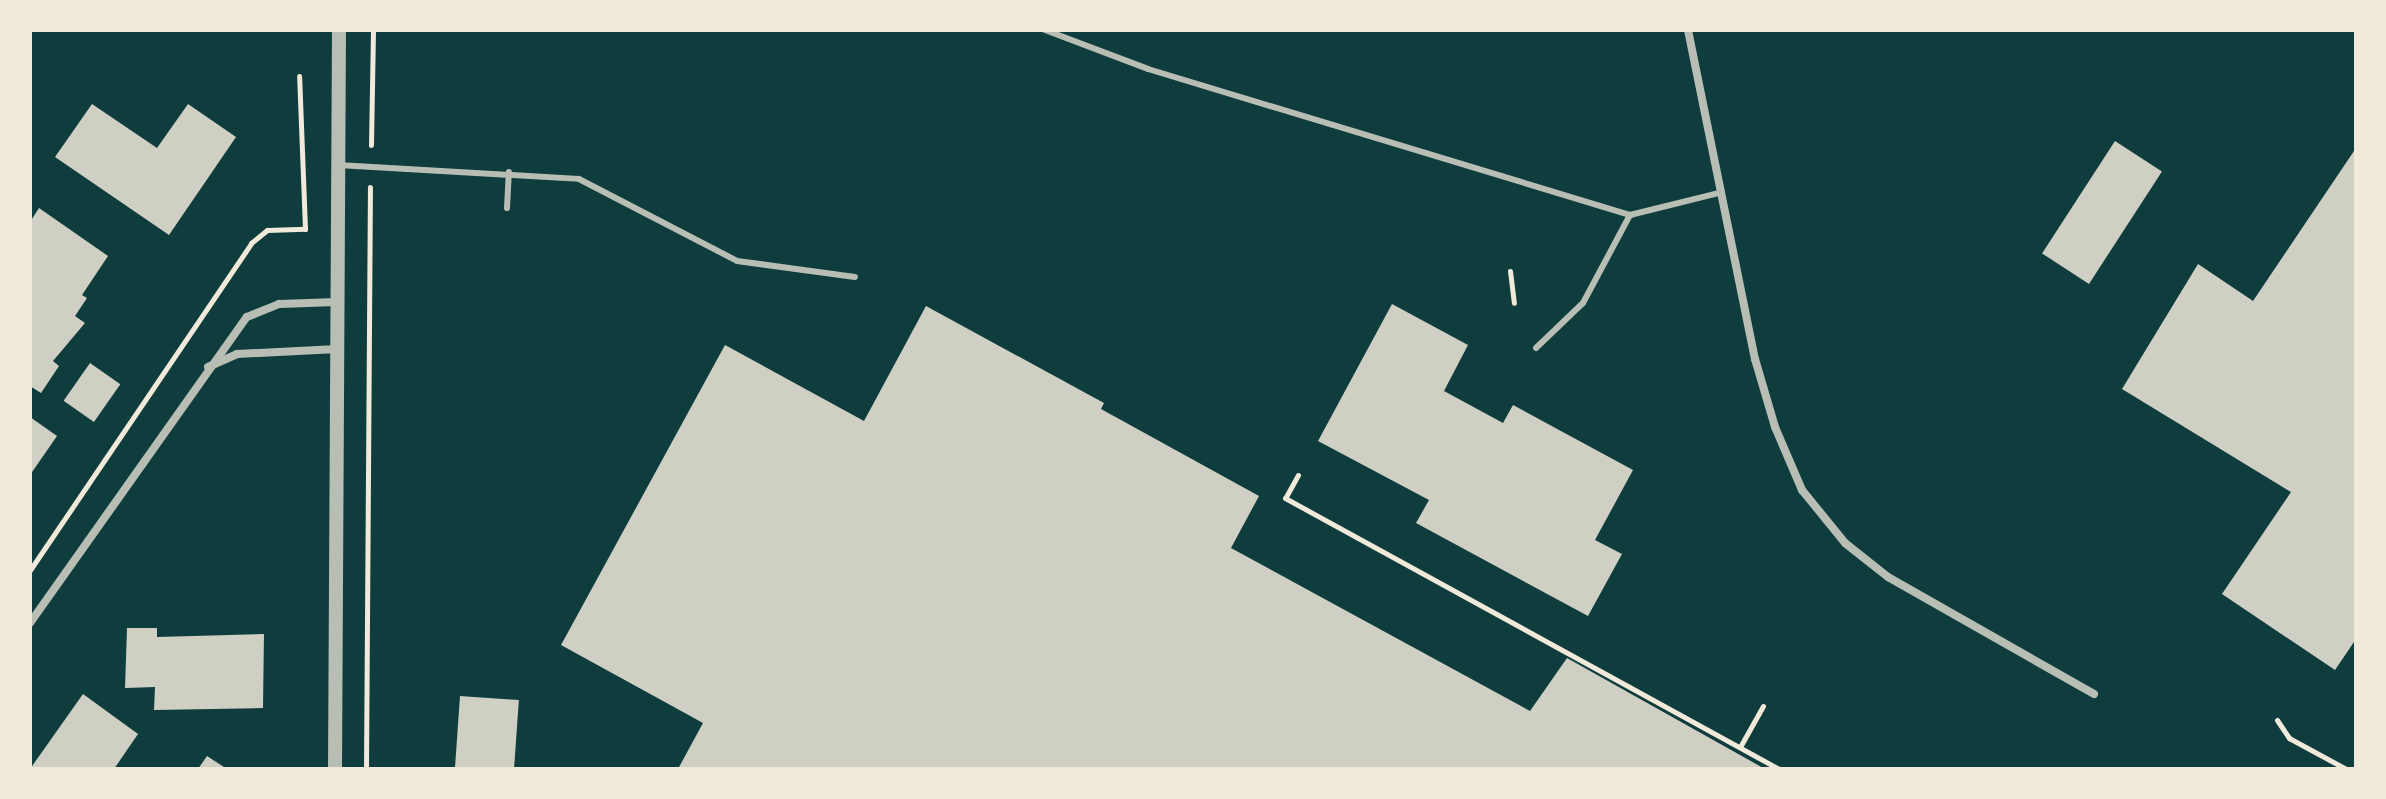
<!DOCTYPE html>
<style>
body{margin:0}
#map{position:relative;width:2386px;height:799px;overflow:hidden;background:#0f3d3e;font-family:"Fira Sans",sans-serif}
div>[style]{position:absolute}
.building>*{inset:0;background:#cfcfc3;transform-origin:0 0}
.path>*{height:5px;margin:-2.5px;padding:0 2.5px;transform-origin:2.5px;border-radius:2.5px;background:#f1e9da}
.service>*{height:6px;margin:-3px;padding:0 3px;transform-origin:3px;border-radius:3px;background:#b8beb3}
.minor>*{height:8px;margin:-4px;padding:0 4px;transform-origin:4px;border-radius:4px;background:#b8beb3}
.tertiary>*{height:14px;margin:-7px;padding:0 7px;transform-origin:7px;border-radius:7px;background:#b8beb3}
span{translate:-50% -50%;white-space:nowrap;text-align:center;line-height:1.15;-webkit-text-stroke:8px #f1e9da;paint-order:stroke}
.frame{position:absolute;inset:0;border:32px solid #f1e9da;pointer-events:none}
</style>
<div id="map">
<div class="building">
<div style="clip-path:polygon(92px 104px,157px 148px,188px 104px,236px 137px,169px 235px,55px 157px)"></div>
<div style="left:2115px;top:141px;width:56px;height:134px;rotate:33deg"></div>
<div style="clip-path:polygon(2356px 148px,2356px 639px,2335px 670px,2222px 594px,2291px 492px,2122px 389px,2198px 264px,2253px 301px)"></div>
<div style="clip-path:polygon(39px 208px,108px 256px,82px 295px,87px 298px,75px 316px,85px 323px,53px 361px,59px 366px,41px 393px,30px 386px,30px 222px)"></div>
<div style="clip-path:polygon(1392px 304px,1468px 345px,1444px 391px,1503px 423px,1513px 405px,1633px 470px,1595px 540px,1622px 554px,1588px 616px,1416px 523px,1429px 500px,1318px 441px)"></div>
<div style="clip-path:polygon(926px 306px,1104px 403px,1101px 409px,1259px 496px,1231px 548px,1530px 711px,1567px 658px,1765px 769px,678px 769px,703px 723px,561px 645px,725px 345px,864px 421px)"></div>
<div style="left:90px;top:363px;width:37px;height:46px;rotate:35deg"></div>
<div style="clip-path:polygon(30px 417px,57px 436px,30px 475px)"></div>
<div style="clip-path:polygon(127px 628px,157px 628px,157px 637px,264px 634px,263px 708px,154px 710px,155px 687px,125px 688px)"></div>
<div style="clip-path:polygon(83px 694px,138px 734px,114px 769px,30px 769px)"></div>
<div style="left:460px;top:696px;width:59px;height:73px;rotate:4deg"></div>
<div style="clip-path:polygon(207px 756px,227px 769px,198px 769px)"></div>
</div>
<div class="path">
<div style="left:371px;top:145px;width:115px;rotate:-89deg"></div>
<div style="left:1510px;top:271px;width:32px;rotate:83deg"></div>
<div style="left:1298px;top:475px;width:26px;rotate:119deg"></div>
<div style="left:1285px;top:498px;width:563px;rotate:28.75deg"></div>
<div style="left:30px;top:570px;width:395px;rotate:-55.9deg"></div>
<div style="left:251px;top:243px;width:21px;rotate:-39deg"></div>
<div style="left:267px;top:230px;width:38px;rotate:-2deg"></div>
<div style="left:305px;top:229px;width:153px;rotate:-92.2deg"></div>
<div style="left:2277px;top:720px;width:22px;rotate:56deg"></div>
<div style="left:2289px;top:738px;width:65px;rotate:28.5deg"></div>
<div style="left:1740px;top:747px;width:47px;rotate:-60.7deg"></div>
<div style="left:366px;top:769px;width:582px;rotate:-89.61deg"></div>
<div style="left:2070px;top:769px;width:58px"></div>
</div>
<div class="service">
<div style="left:1045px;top:30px;width:110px;rotate:20.7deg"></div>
<div style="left:1148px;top:69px;width:504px;rotate:16.85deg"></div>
<div style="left:1630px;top:215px;width:92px;rotate:-13.9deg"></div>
<div style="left:338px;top:165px;width:241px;rotate:3.3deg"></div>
<div style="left:579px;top:179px;width:178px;rotate:27.4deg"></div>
<div style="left:737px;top:261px;width:119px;rotate:7.7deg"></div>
<div style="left:507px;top:208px;width:36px;rotate:-87deg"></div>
<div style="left:1536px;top:348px;width:65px;rotate:-43.8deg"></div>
<div style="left:1583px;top:303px;width:100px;rotate:-61.9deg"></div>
</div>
<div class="minor">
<div style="left:1688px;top:30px;width:336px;rotate:78.5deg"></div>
<div style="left:1755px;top:359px;width:71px;rotate:73.6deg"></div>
<div style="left:1775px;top:427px;width:69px;rotate:66.8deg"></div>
<div style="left:1802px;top:490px;width:68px;rotate:50.9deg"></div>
<div style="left:1845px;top:543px;width:55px;rotate:38.3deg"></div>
<div style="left:1888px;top:577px;width:237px;rotate:29.6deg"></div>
<div style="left:208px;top:367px;width:32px;rotate:-24deg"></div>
<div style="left:237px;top:354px;width:100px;rotate:-2.9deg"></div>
<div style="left:30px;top:623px;width:375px;rotate:-54.7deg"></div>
<div style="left:247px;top:317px;width:35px;rotate:-22deg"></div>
<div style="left:279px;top:304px;width:58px;rotate:-2deg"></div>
</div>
<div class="tertiary">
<div style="left:335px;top:769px;width:739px;rotate:-89.69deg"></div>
</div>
<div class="frame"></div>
</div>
